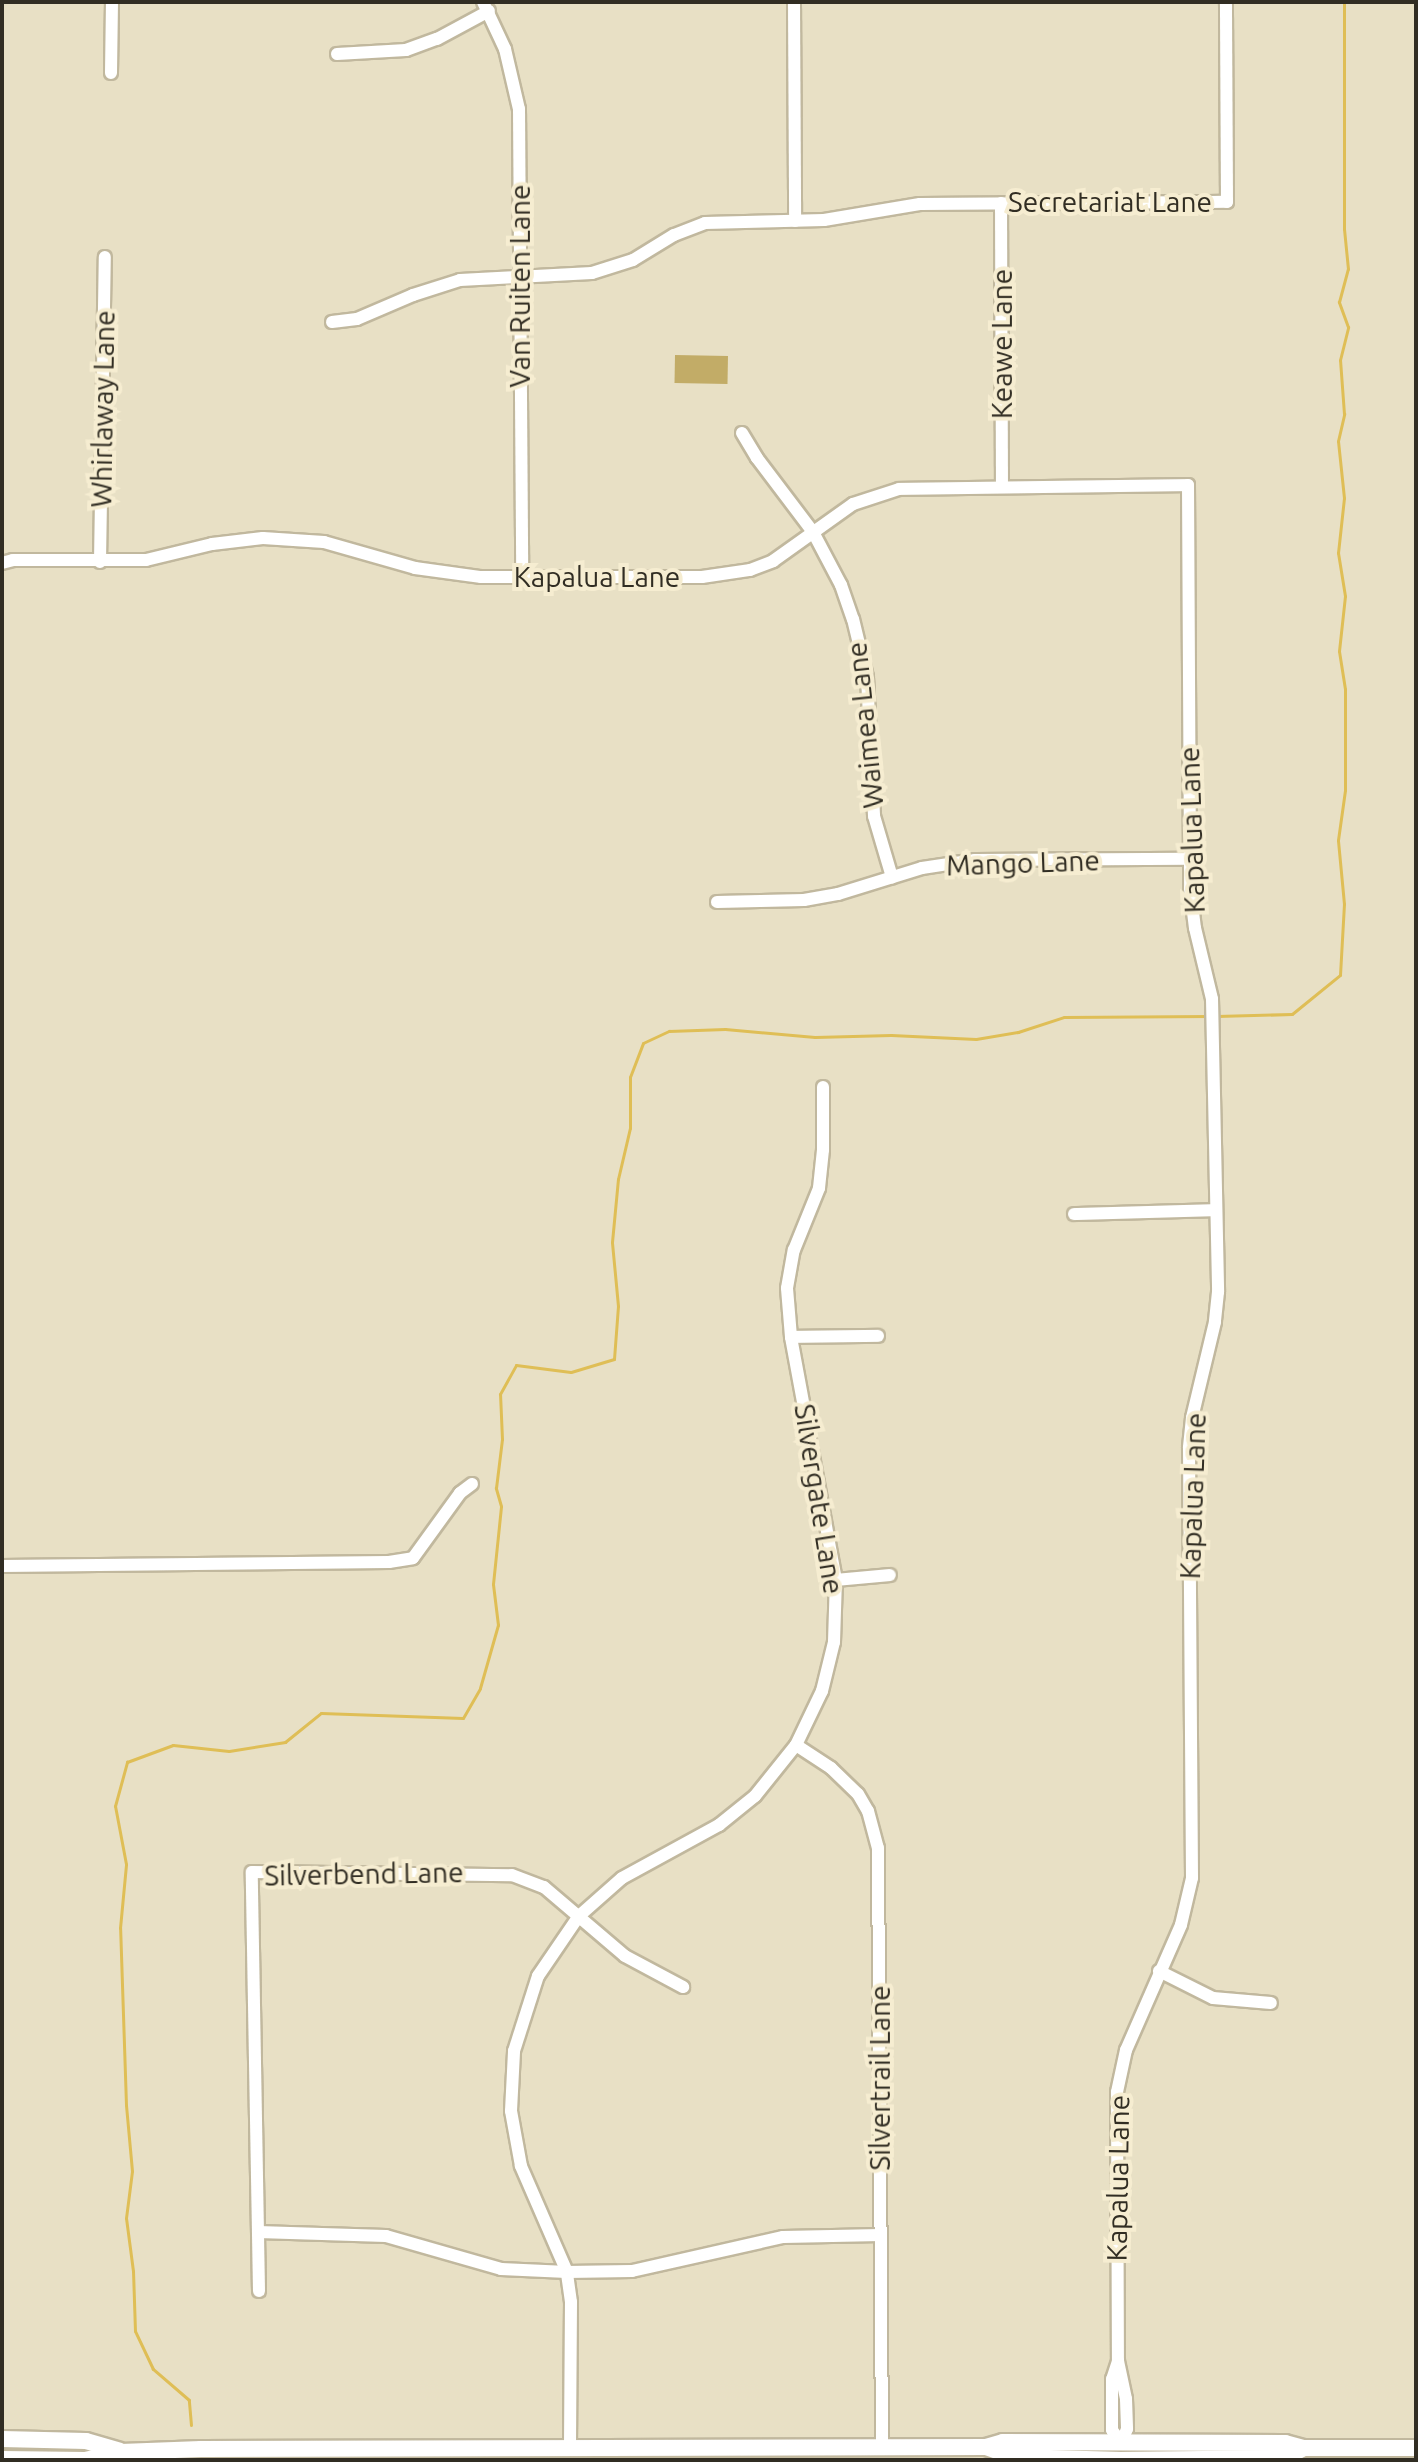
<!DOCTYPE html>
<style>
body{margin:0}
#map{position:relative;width:1418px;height:2462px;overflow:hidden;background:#e8e0c5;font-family:Ubuntu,sans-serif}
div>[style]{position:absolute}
.green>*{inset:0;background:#c2ac67;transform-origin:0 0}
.stream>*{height:3px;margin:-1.5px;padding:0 1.5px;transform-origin:1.5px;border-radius:1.5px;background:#dfbe56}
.roads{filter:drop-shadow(2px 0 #c1b89e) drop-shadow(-2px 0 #c1b89e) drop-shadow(0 2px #c1b89e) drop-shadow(0 -2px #c1b89e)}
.minor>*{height:12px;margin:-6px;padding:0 6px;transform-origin:6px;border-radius:6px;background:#fff}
.secondary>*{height:16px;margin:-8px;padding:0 8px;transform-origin:8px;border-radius:8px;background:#fff}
span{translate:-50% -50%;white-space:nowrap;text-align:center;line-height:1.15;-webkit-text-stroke:8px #f6edd1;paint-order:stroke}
.street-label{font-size:28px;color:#312d23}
.frame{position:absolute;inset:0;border:4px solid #312d23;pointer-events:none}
</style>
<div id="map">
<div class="green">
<div style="left:675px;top:355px;width:53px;height:28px;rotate:1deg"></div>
</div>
<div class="stream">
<div style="left:1217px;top:1016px;width:75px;rotate:-1.5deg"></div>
<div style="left:1292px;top:1014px;width:62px;rotate:-39.1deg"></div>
<div style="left:1340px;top:975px;width:71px;rotate:-86.8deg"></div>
<div style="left:1344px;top:904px;width:64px;rotate:-95.4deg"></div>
<div style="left:1338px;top:840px;width:50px;rotate:-82deg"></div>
<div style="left:1345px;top:790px;width:101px;rotate:-90deg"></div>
<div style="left:1345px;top:689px;width:38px;rotate:-99deg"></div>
<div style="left:1339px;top:651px;width:55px;rotate:-83.8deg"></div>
<div style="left:1345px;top:596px;width:44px;rotate:-99.2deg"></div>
<div style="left:1338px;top:553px;width:55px;rotate:-83.8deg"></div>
<div style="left:1344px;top:498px;width:57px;rotate:-96deg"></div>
<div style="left:1338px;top:441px;width:28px;rotate:-77deg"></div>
<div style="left:1344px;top:414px;width:54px;rotate:-94.2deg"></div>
<div style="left:1340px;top:360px;width:34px;rotate:-76deg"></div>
<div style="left:1348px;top:327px;width:27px;rotate:-110deg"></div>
<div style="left:1339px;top:302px;width:34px;rotate:-75deg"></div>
<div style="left:1348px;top:269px;width:40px;rotate:-95.7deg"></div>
<div style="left:1344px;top:229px;width:227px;rotate:-90deg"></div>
<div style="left:191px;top:2425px;width:25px;rotate:-95deg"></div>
<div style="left:189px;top:2400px;width:48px;rotate:-139.3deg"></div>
<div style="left:153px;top:2369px;width:42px;rotate:-115.3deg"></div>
<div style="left:135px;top:2331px;width:60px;rotate:-91.9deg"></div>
<div style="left:133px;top:2271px;width:53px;rotate:-97.5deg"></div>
<div style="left:126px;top:2218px;width:47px;rotate:-82.7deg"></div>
<div style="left:132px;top:2171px;width:66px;rotate:-95.2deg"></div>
<div style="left:126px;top:2105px;width:177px;rotate:-91.9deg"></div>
<div style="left:120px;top:1928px;width:64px;rotate:-84.6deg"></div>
<div style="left:126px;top:1864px;width:59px;rotate:-100.7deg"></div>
<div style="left:115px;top:1806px;width:46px;rotate:-74.7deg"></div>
<div style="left:127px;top:1762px;width:49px;rotate:-20.3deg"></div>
<div style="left:173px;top:1745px;width:56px;rotate:6.1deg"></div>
<div style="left:229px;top:1751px;width:57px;rotate:-9.1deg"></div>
<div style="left:285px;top:1742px;width:46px;rotate:-38.9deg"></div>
<div style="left:321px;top:1713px;width:142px;rotate:2deg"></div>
<div style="left:463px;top:1718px;width:34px;rotate:-60deg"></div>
<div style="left:480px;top:1688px;width:66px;rotate:-74.1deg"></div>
<div style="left:498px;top:1625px;width:41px;rotate:-97deg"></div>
<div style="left:493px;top:1584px;width:78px;rotate:-84.1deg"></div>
<div style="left:501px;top:1506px;width:19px;rotate:-106deg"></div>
<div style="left:496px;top:1488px;width:49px;rotate:-83deg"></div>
<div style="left:502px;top:1439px;width:45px;rotate:-92.5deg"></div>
<div style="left:500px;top:1394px;width:33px;rotate:-61deg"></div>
<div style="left:516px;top:1365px;width:55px;rotate:7.3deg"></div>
<div style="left:571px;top:1372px;width:45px;rotate:-16.8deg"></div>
<div style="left:614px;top:1359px;width:53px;rotate:-85.7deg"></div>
<div style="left:618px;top:1306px;width:64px;rotate:-95.4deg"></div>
<div style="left:612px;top:1242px;width:63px;rotate:-84.6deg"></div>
<div style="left:618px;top:1179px;width:52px;rotate:-76.8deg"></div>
<div style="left:630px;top:1128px;width:51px;rotate:-90deg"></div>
<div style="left:630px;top:1077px;width:36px;rotate:-69deg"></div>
<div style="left:643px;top:1043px;width:29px;rotate:-25deg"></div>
<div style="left:669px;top:1031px;width:56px;rotate:-2deg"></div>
<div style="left:725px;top:1029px;width:90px;rotate:5.1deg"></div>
<div style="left:815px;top:1037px;width:76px;rotate:-1.5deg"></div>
<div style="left:891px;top:1035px;width:85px;rotate:2.7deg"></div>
<div style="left:976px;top:1039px;width:43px;rotate:-9.5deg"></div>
<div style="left:1018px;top:1032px;width:48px;rotate:-18.1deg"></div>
<div style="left:1064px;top:1017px;width:146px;rotate:-0.4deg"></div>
</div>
<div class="roads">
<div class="minor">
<div style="left:483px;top:2px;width:52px;rotate:64.9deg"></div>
<div style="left:505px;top:49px;width:62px;rotate:76.9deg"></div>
<div style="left:519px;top:109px;width:469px;rotate:89.6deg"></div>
<div style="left:794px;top:2px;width:219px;rotate:89.7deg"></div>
<div style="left:337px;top:54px;width:69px;rotate:-3.3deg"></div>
<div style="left:406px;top:50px;width:33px;rotate:-20deg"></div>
<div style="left:437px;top:39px;width:59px;rotate:-28.3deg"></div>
<div style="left:111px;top:73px;width:71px;rotate:-89.2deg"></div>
<div style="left:1001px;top:203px;width:282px;rotate:89.8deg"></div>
<div style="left:332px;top:322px;width:25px;rotate:-7deg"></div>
<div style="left:357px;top:319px;width:61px;rotate:-23.2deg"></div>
<div style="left:413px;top:295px;width:49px;rotate:-17.7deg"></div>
<div style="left:460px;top:280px;width:132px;rotate:-3deg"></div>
<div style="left:592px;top:273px;width:43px;rotate:-17.6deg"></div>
<div style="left:633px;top:260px;width:48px;rotate:-31.4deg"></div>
<div style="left:674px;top:235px;width:33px;rotate:-21deg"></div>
<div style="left:705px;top:223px;width:119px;rotate:-1.4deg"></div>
<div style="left:824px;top:220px;width:97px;rotate:-9.5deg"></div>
<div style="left:920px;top:204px;width:307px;rotate:-0.4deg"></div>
<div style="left:1227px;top:202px;width:200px;rotate:-90.3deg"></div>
<div style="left:742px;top:433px;width:29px;rotate:59deg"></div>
<div style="left:757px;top:458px;width:93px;rotate:52.9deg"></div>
<div style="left:813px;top:532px;width:60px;rotate:62.2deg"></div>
<div style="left:841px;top:585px;width:36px;rotate:71deg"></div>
<div style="left:853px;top:619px;width:60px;rotate:76.4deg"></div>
<div style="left:867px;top:677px;width:139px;rotate:87.1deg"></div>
<div style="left:874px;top:816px;width:64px;rotate:73.6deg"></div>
<div style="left:100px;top:562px;width:305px;rotate:-89.1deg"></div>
<div style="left:2px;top:563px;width:11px;rotate:-15deg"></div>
<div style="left:13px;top:560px;width:133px"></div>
<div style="left:146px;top:560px;width:68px;rotate:-13.6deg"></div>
<div style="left:212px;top:544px;width:51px;rotate:-6.7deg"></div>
<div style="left:263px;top:538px;width:61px;rotate:3.8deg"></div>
<div style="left:324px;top:542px;width:95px;rotate:15.9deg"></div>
<div style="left:415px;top:568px;width:67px;rotate:7.8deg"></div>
<div style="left:481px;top:577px;width:221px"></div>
<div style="left:702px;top:577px;width:49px;rotate:-8.3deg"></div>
<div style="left:750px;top:570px;width:25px;rotate:-21deg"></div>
<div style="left:773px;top:561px;width:98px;rotate:-35.5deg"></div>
<div style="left:853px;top:504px;width:48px;rotate:-18.1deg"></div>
<div style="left:899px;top:489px;width:289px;rotate:-0.8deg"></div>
<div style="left:1188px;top:485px;width:403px;rotate:89.7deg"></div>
<div style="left:1190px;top:888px;width:40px;rotate:82.9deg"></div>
<div style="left:1195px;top:928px;width:73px;rotate:76.5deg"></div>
<div style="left:1212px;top:999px;width:293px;rotate:88.8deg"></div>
<div style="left:1218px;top:1292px;width:30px;rotate:96deg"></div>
<div style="left:1215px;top:1322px;width:99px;rotate:103.5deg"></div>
<div style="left:1192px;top:1418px;width:30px;rotate:96deg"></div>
<div style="left:1189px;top:1448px;width:430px;rotate:89.6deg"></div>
<div style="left:1192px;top:1878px;width:48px;rotate:103.2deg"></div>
<div style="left:1181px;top:1925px;width:137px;rotate:113.7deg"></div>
<div style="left:1126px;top:2050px;width:43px;rotate:102.1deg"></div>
<div style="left:1117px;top:2092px;width:269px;rotate:89.8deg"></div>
<div style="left:1118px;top:2361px;width:39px;rotate:78deg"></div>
<div style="left:1126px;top:2399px;width:30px;rotate:88deg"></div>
<div style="left:1127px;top:2429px;width:15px;rotate:113deg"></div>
<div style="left:717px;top:902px;width:87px;rotate:-1.3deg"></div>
<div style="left:804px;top:900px;width:35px;rotate:-10deg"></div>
<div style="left:838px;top:894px;width:88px;rotate:-17.2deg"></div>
<div style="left:922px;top:868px;width:54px;rotate:-8.6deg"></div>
<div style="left:975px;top:860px;width:215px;rotate:-0.3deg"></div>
<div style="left:1074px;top:1214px;width:140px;rotate:-1.6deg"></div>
<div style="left:791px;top:1337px;width:87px;rotate:-0.7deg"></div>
<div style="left:2px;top:1566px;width:387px;rotate:-0.6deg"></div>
<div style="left:389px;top:1562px;width:24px;rotate:-9deg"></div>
<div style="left:413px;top:1558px;width:80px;rotate:-54.1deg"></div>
<div style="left:460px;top:1493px;width:15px;rotate:-37deg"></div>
<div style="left:836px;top:1580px;width:54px;rotate:-5.3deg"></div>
<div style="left:796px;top:1745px;width:42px;rotate:33.3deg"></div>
<div style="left:831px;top:1768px;width:37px;rotate:44deg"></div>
<div style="left:858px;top:1794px;width:20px;rotate:60deg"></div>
<div style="left:868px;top:1811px;width:38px;rotate:75deg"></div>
<div style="left:878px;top:1848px;width:598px;rotate:89.62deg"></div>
<div style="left:1159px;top:1971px;width:60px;rotate:26.6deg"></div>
<div style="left:1213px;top:1998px;width:58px;rotate:4.9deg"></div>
<div style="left:258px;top:2232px;width:128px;rotate:1.8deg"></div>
<div style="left:386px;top:2236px;width:120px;rotate:16deg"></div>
<div style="left:501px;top:2269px;width:66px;rotate:2.6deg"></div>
<div style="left:567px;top:2272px;width:65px;rotate:-0.9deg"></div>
<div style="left:632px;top:2271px;width:155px;rotate:-12.7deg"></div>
<div style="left:783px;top:2237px;width:98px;rotate:-1.2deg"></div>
<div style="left:259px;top:2291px;width:419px;rotate:-91deg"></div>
<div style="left:252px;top:1872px;width:260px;rotate:0.7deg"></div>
<div style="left:512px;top:1875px;width:34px;rotate:21deg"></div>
<div style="left:544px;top:1887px;width:106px;rotate:40.4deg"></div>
<div style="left:625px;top:1956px;width:66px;rotate:28.1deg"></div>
<div style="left:1118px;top:2361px;width:19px;rotate:108deg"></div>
<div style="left:1112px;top:2379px;width:51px;rotate:90deg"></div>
<div style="left:1112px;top:2430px;width:16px;rotate:55deg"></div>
<div style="left:570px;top:2445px;width:143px;rotate:-89.6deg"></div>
<div style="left:571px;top:2302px;width:30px;rotate:-98deg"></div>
<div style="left:567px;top:2272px;width:116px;rotate:-113.5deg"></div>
<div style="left:521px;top:2166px;width:56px;rotate:-100.3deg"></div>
<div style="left:511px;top:2111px;width:60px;rotate:-87.1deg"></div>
<div style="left:514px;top:2051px;width:79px;rotate:-72.3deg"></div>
<div style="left:538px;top:1976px;width:73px;rotate:-55.7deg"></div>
<div style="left:579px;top:1916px;width:57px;rotate:-41.5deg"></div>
<div style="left:622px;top:1878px;width:111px;rotate:-28.7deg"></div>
<div style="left:719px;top:1825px;width:46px;rotate:-38.9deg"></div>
<div style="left:755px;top:1796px;width:65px;rotate:-51.2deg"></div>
<div style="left:796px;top:1745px;width:60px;rotate:-64.3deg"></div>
<div style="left:822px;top:1691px;width:50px;rotate:-76.2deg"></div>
<div style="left:834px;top:1642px;width:62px;rotate:-88.2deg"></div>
<div style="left:836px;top:1580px;width:247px;rotate:-100.5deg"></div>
<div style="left:791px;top:1337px;width:49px;rotate:-94.7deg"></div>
<div style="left:787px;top:1288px;width:39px;rotate:-80deg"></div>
<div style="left:794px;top:1250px;width:67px;rotate:-68deg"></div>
<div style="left:819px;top:1188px;width:38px;rotate:-84deg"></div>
<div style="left:823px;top:1150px;width:63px;rotate:-90deg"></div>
</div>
<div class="secondary">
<div style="left:2px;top:2439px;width:84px;rotate:1.4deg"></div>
<div style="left:86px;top:2441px;width:35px;rotate:16deg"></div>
<div style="left:986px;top:2447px;width:30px;rotate:20deg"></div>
<div style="left:1014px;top:2457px;width:107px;rotate:1.6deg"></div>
<div style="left:1121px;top:2460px;width:164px;rotate:-0.7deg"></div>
<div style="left:1285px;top:2458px;width:21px;rotate:-28deg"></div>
<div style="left:2px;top:2459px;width:83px;rotate:0.7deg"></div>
<div style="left:85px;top:2460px;width:37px;rotate:-13deg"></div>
<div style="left:121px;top:2452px;width:80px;rotate:-2.1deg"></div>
<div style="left:201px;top:2449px;width:785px;rotate:-0.15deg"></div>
<div style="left:986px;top:2447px;width:18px;rotate:-16deg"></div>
<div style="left:1003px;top:2442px;width:282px;rotate:0.2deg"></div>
<div style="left:1285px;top:2443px;width:20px;rotate:15deg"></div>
<div style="left:1304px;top:2448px;width:112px"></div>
</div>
</div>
<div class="street-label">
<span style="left:1110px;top:202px">Secretariat Lane</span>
<span style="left:520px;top:286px;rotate:-90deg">Van Ruiten Lane</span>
<span style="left:1002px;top:344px;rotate:-90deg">Keawe Lane</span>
<span style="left:103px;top:409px;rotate:-89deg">Whirlaway Lane</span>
<span style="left:597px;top:577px">Kapalua Lane</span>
<span style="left:865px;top:725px;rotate:-96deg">Waimea Lane</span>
<span style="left:1192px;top:830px;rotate:-92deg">Kapalua Lane</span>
<span style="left:1023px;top:863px;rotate:-2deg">Mango Lane</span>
<span style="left:1193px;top:1496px;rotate:-88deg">Kapalua Lane</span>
<span style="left:819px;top:1499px;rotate:81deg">Silvergate Lane</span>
<span style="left:364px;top:1874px;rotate:-1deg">Silverbend Lane</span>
<span style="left:880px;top:2078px;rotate:-90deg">Silvertrail Lane</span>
<span style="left:1118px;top:2178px;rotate:-89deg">Kapalua Lane</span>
</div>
<div class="frame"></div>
</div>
